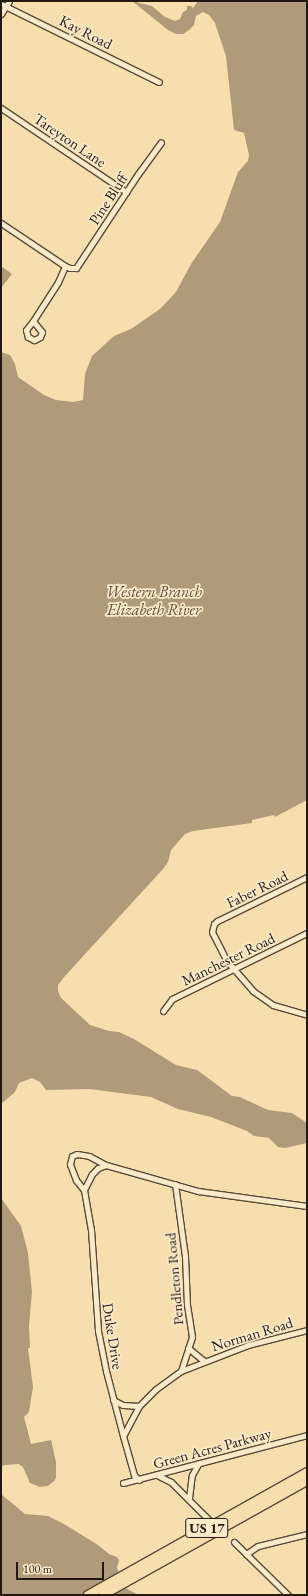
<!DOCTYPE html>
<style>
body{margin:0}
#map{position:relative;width:308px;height:1596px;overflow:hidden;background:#f6deae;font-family:"EB Garamond",serif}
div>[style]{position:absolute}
.water>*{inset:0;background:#af9b79}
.roads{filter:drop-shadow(1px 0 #594a38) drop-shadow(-1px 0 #594a38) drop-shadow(0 1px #594a38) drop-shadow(0 -1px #594a38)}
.street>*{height:5px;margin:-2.5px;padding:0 2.5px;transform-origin:2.5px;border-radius:2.5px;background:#f9eaca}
.primary>*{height:8px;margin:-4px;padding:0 4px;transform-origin:4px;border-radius:4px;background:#f6deae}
span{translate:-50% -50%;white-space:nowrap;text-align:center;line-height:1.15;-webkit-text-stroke:3.5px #f9eaca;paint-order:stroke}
.shield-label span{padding:1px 3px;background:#f9eaca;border:1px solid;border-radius:3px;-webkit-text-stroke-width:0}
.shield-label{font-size:14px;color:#251811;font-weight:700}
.street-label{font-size:15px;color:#251811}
.water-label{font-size:16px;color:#5c4c3b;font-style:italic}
.frame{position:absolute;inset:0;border:2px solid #251811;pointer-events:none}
.scale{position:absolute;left:16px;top:1562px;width:88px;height:18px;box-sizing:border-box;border:2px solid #251811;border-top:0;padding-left:5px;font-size:12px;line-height:14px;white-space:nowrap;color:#251811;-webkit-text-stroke:3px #f9eaca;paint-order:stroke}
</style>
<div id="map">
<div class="water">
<div style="clip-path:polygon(132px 1px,152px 6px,165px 17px,175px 21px,180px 19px,183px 12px,187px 10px,187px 6px,191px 6px,193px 8px,198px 1px,307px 1px,307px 800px,275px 817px,274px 815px,252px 820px,252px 823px,193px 831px,185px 834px,171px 850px,168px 862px,163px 869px,65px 976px,58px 985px,58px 991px,61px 998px,90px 1025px,109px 1031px,119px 1032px,134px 1039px,176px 1065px,197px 1070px,232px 1096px,240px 1097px,268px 1110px,292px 1113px,307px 1123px,307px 1143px,285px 1148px,278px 1147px,269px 1138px,254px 1136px,247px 1131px,211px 1117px,178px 1109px,151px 1097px,89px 1089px,46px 1090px,40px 1082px,32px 1078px,19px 1083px,15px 1092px,1px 1104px,1px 352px,10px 355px,15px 364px,18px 377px,44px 395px,56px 400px,73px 402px,83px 400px,85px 374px,92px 356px,114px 336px,131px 329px,160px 309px,176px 292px,191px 264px,220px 222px,238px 172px,248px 161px,249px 155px,244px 133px,234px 130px,226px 56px,215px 23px,209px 15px,203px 12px,196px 16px,194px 25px,189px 30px,183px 34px,176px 34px,168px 30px)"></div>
<div style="clip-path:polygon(1px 266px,12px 274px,1px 288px)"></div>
<div style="clip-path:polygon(1px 1198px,21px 1226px,28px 1253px,32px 1292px,29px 1326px,30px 1348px,28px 1348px,33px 1387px,29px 1412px,24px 1417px,31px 1444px,51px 1440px,56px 1462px,56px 1478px,54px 1481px,48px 1486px,40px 1487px,30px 1483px,23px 1467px,19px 1464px,5px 1465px,1px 1466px)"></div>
<div style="clip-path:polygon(1px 1494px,25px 1514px,48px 1516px,64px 1524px,98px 1545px,109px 1554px,117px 1557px,119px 1560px,117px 1568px,125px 1588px,139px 1595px,1px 1595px)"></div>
</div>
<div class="roads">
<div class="street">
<div style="left:1px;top:4px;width:176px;rotate:26.3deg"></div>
<div style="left:1px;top:14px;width:15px;rotate:-58deg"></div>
<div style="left:1px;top:108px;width:151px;rotate:33.9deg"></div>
<div style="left:1px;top:223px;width:77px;rotate:33.9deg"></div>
<div style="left:65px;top:266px;width:5px;rotate:22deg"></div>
<div style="left:70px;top:268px;width:6px"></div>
<div style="left:76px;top:268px;width:113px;rotate:-56.6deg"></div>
<div style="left:138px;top:174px;width:39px;rotate:-54deg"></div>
<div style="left:33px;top:321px;width:46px;rotate:-57.3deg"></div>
<div style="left:58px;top:282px;width:17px;rotate:-66deg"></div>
<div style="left:33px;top:321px;width:14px;rotate:51deg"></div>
<div style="left:42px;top:332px;width:5px;rotate:112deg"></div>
<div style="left:40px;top:337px;width:7px;rotate:153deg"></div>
<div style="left:34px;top:340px;width:7px;rotate:-153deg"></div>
<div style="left:28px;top:337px;width:7px;rotate:-106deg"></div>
<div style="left:26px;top:330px;width:11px;rotate:-52deg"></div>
<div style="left:307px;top:877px;width:100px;rotate:153.9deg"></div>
<div style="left:217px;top:921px;width:4px;rotate:135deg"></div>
<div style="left:214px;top:924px;width:8px;rotate:104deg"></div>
<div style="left:212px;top:932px;width:33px;rotate:63deg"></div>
<div style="left:227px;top:961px;width:40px;rotate:49deg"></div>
<div style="left:253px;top:991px;width:24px;rotate:35deg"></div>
<div style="left:273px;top:1005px;width:35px;rotate:16deg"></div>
<div style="left:163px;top:1011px;width:15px;rotate:-53deg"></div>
<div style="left:172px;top:999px;width:150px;rotate:-26.1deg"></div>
<div style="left:106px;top:1165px;width:9px;rotate:159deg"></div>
<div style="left:98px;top:1168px;width:8px;rotate:135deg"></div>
<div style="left:92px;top:1174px;width:18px;rotate:117deg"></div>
<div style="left:84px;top:1190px;width:41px;rotate:80.1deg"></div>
<div style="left:91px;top:1230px;width:101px;rotate:86deg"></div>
<div style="left:98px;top:1331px;width:41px;rotate:78.7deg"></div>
<div style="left:106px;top:1371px;width:67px;rotate:75.3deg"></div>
<div style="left:123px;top:1436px;width:41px;rotate:74.2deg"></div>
<div style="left:134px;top:1475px;width:7px;rotate:45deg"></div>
<div style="left:175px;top:1184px;width:73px;rotate:82.1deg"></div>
<div style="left:185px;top:1256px;width:49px;rotate:87.7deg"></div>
<div style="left:187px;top:1305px;width:32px;rotate:81deg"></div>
<div style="left:192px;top:1337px;width:36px;rotate:108deg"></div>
<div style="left:84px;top:1190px;width:13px;rotate:-129deg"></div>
<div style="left:76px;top:1180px;width:17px;rotate:-111deg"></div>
<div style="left:70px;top:1164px;width:8px;rotate:-76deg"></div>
<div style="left:72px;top:1156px;width:5px;rotate:-22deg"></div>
<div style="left:77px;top:1154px;width:12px;rotate:9deg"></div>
<div style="left:89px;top:1156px;width:19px;rotate:28deg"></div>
<div style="left:106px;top:1165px;width:96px;rotate:15.8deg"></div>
<div style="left:198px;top:1191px;width:110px;rotate:7.8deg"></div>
<div style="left:188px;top:1348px;width:21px;rotate:39deg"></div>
<div style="left:113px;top:1400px;width:11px;rotate:27deg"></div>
<div style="left:123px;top:1405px;width:16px;rotate:4deg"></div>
<div style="left:123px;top:1436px;width:34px;rotate:-62deg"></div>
<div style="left:139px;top:1406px;width:24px;rotate:-45deg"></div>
<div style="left:156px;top:1389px;width:31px;rotate:-36deg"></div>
<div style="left:181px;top:1371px;width:72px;rotate:-21.2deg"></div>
<div style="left:248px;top:1345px;width:61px;rotate:-14.3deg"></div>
<div style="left:157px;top:1475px;width:16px;rotate:27deg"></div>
<div style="left:171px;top:1482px;width:59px;rotate:45deg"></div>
<div style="left:123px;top:1483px;width:190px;rotate:-14.6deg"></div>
<div style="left:189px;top:1498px;width:23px;rotate:-83deg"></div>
<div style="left:192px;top:1475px;width:13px;rotate:-61deg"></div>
<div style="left:234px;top:1542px;width:76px;rotate:44.5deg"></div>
<div style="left:246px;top:1554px;width:14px;rotate:-34deg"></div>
<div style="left:258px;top:1546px;width:50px;rotate:-13.8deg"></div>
</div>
<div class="primary">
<div style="left:88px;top:1595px;width:251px;rotate:-29.3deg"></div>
<div style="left:103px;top:1595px;width:234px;rotate:-29.2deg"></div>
</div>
</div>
<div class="shield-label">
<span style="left:207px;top:1528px">US 17</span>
</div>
<div class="street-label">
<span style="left:86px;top:32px;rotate:27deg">Kay Road</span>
<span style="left:70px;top:140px;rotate:34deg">Tareyton Lane</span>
<span style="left:108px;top:199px;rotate:-57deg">Pine Bluff</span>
<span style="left:257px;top:889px;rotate:-26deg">Faber Road</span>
<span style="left:228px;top:959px;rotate:-26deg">Manchester Road</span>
<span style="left:174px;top:1279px;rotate:-95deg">Pendleton Road</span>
<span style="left:252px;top:1334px;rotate:-17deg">Norman Road</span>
<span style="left:113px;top:1336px;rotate:81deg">Duke Drive</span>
<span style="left:212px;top:1448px;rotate:-15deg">Green Acres Parkway</span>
</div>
<div class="water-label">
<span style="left:154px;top:601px">Western Branch<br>Elizabeth River</span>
</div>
<div class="frame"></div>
<div class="scale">100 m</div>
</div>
